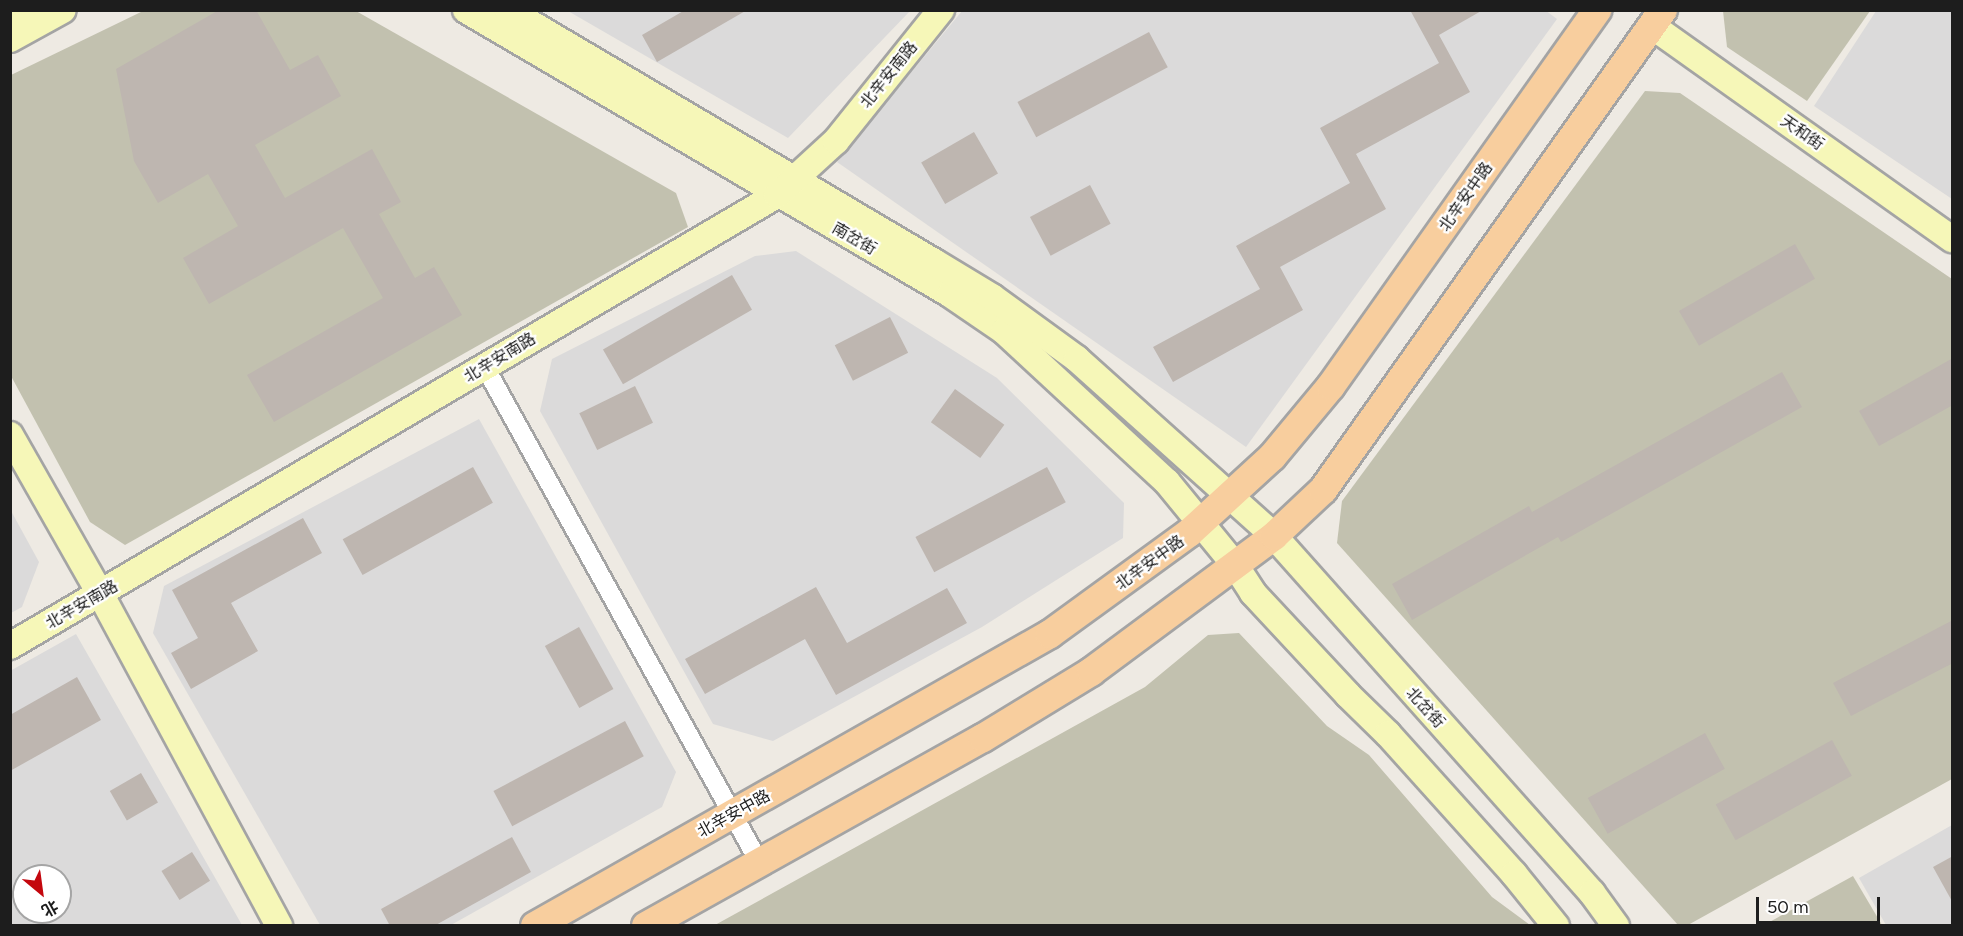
<!DOCTYPE html>
<meta charset="utf-8">
<style>
body{margin:0}
#map{position:relative;width:1963px;height:936px;overflow:hidden;background:#eeeae3;font-family:Figtree,"Noto Sans SC",sans-serif}
div>[style]{position:absolute}
.residential>*{inset:0;background:#dbdada}
.construction>*{inset:0;background:#c2c1af}
.building>*{inset:0;background:#beb6b0;transform-origin:0 0}
.roads{filter:drop-shadow(2px 0 #a4a4a4) drop-shadow(-2px 0 #a4a4a4) drop-shadow(0 2px #a4a4a4) drop-shadow(0 -2px #a4a4a4)}
.street>*{height:18px;margin:-9px;padding:0 9px;transform-origin:9px;border-radius:9px;background:#fff}
.secondary>*{height:26px;margin:-13px;padding:0 13px;transform-origin:13px;border-radius:13px;background:#f6f7b8}
.primary>*{height:28px;margin:-14px;padding:0 14px;transform-origin:14px;border-radius:14px;background:#f8ce9e}
span{translate:-50% -50%;white-space:nowrap;text-align:center;line-height:1.15;-webkit-text-stroke:4.5px #fff;paint-order:stroke}
.street-label{font-size:16px;color:#1d1d1d}
.frame{position:absolute;inset:0;border:12px solid #1d1d1d;pointer-events:none}
.north{position:absolute;left:12px;top:864px;width:60px;height:60px;box-sizing:border-box;background:#fff;border:2px solid #a5a5a5;border-radius:50%;rotate:151deg;font-size:16px;font-weight:700;line-height:24px;text-align:center;color:#1d1d1d}
.north::after{content:'';display:block;margin:auto;width:21px;height:27px;background:#c4070e;clip-path:polygon(50% 0,100% 100%,50% 72%,0 100%)}
.scale{position:absolute;left:1756px;top:897px;width:124px;height:27px;box-sizing:border-box;border:3px solid #1d1d1d;border-top:0;padding-left:8px;font-size:18px;line-height:21px;white-space:nowrap;color:#1d1d1d;-webkit-text-stroke:4px #fff;paint-order:stroke}
</style>
<div id="map">
<div class="residential">
<div style="clip-path:polygon(1545px 10px,1557px 19px,1246px 447px,837px 162px,962px 11px)"></div>
<div style="clip-path:polygon(568px 11px,910px 11px,788px 138px)"></div>
<div style="clip-path:polygon(1876px 11px,1952px 11px,1952px 199px,1814px 106px)"></div>
<div style="clip-path:polygon(796px 251px,997px 378px,1124px 503px,1123px 538px,982px 627px,773px 741px,713px 724px,540px 411px,552px 359px,755px 256px)"></div>
<div style="clip-path:polygon(479px 419px,676px 772px,662px 807px,451px 925px,320px 925px,153px 633px,164px 586px)"></div>
<div style="clip-path:polygon(10px 509px,39px 562px,22px 607px,11px 613px)"></div>
<div style="clip-path:polygon(evenodd,76px 634px,242px 925px,11px 925px,10px 671px,76px 634px,24px 876px,60px 876px,60px 912px,24px 912px,24px 876px)"></div>
<div style="clip-path:polygon(1952px 825px,1952px 925px,1886px 925px,1859px 878px)"></div>
</div>
<div class="construction">
<div style="clip-path:polygon(143px 11px,356px 11px,676px 193px,688px 227px,125px 545px,90px 522px,11px 376px,11px 75px)"></div>
<div style="clip-path:polygon(1723px 11px,1723px 10px,1870px 11px,1807px 101px,1727px 47px)"></div>
<div style="clip-path:polygon(1645px 91px,1680px 93px,1952px 279px,1952px 779px,1688px 925px,1678px 925px,1337px 543px,1342px 501px)"></div>
<div style="clip-path:polygon(1239px 633px,1327px 726px,1369px 755px,1492px 897px,1530px 925px,715px 925px,1145px 687px,1208px 635px)"></div>
<div style="clip-path:polygon(1853px 876px,1882px 925px,1764px 925px)"></div>
</div>
<div class="building">
<div style="clip-path:polygon(219px 10px,256px 10px,290px 70px,318px 55px,341px 96px,255px 145px,285px 198px,372px 149px,401px 202px,379px 214px,415px 278px,434px 267px,462px 315px,274px 422px,247px 375px,383px 298px,343px 228px,209px 304px,183px 258px,238px 226px,208px 174px,158px 203px,134px 161px,116px 69px)"></div>
<div style="clip-path:polygon(685px 10px,747px 10px,657px 62px,642px 35px)"></div>
<div style="clip-path:polygon(1410px 10px,1483px 10px,1439px 35px,1470px 92px,1356px 154px,1386px 209px,1280px 267px,1303px 310px,1173px 382px,1153px 347px,1260px 289px,1236px 246px,1350px 183px,1320px 128px,1439px 63px)"></div>
<div style="left:1149px;top:32px;width:40px;height:149px;rotate:62deg"></div>
<div style="left:974px;top:132px;width:48px;height:61px;rotate:60deg"></div>
<div style="left:1090px;top:185px;width:44px;height:68px;rotate:62deg"></div>
<div style="left:1795px;top:244px;width:40px;height:134px;rotate:60deg"></div>
<div style="left:732px;top:275px;width:40px;height:149px;rotate:60deg"></div>
<div style="left:890px;top:317px;width:40px;height:62px;rotate:63deg"></div>
<div style="clip-path:polygon(1953px 358px,1953px 405px,1879px 446px,1859px 411px)"></div>
<div style="clip-path:polygon(1782px 372px,1802px 407px,1561px 542px,1558px 537px,1412px 620px,1392px 584px,1529px 506px,1532px 512px)"></div>
<div style="left:635px;top:386px;width:41px;height:62px;rotate:64deg"></div>
<div style="left:955px;top:389px;width:61px;height:41px;rotate:36deg"></div>
<div style="left:473px;top:467px;width:41px;height:149px;rotate:61deg"></div>
<div style="left:1047px;top:467px;width:40px;height:149px;rotate:62deg"></div>
<div style="clip-path:polygon(303px 518px,322px 553px,231px 603px,258px 651px,191px 689px,171px 653px,198px 638px,172px 590px)"></div>
<div style="clip-path:polygon(816px 587px,847px 643px,947px 588px,967px 623px,836px 695px,805px 639px,705px 694px,685px 659px)"></div>
<div style="clip-path:polygon(1953px 620px,1953px 663px,1851px 716px,1833px 683px)"></div>
<div style="left:579px;top:627px;width:71px;height:39px;rotate:61deg"></div>
<div style="clip-path:polygon(77px 677px,101px 720px,10px 771px,10px 715px)"></div>
<div style="left:625px;top:721px;width:40px;height:149px;rotate:62deg"></div>
<div style="left:1705px;top:733px;width:41px;height:134px;rotate:61deg"></div>
<div style="left:1832px;top:740px;width:41px;height:133px;rotate:61deg"></div>
<div style="left:141px;top:773px;width:34px;height:36px;rotate:60deg"></div>
<div style="clip-path:polygon(512px 837px,531px 872px,434px 926px,390px 926px,381px 909px)"></div>
<div style="left:192px;top:852px;width:34px;height:36px;rotate:58deg"></div>
<div style="clip-path:polygon(1953px 856px,1953px 903px,1933px 867px)"></div>
</div>
<div class="roads">
<div class="street">
<div style="left:485px;top:367px;width:566px;rotate:61.03deg"></div>
</div>
<div class="secondary">
<div style="left:466px;top:10px;width:561px;rotate:30.4deg"></div>
<div style="left:950px;top:294px;width:65px;rotate:34.4deg"></div>
<div style="left:1004px;top:331px;width:222px;rotate:42.8deg"></div>
<div style="left:1167px;top:482px;width:107px;rotate:50.7deg"></div>
<div style="left:1235px;top:565px;width:33px;rotate:57deg"></div>
<div style="left:1253px;top:593px;width:139px;rotate:47deg"></div>
<div style="left:1348px;top:695px;width:56px;rotate:44.3deg"></div>
<div style="left:1388px;top:734px;width:188px;rotate:48deg"></div>
<div style="left:1514px;top:874px;width:67px;rotate:51.1deg"></div>
<div style="left:508px;top:10px;width:495px;rotate:30.6deg"></div>
<div style="left:934px;top:262px;width:68px;rotate:31.1deg"></div>
<div style="left:992px;top:297px;width:105px;rotate:36.1deg"></div>
<div style="left:1077px;top:359px;width:265px;rotate:41.9deg"></div>
<div style="left:1274px;top:536px;width:478px;rotate:48.3deg"></div>
<div style="left:1592px;top:893px;width:41px;rotate:54deg"></div>
<div style="left:10px;top:16px;width:13px;rotate:-29deg"></div>
<div style="left:1652px;top:26px;width:368px;rotate:35.4deg"></div>
<div style="left:10px;top:39px;width:60px;rotate:-28.7deg"></div>
<div style="left:10px;top:435px;width:184px;rotate:60.4deg"></div>
<div style="left:101px;top:595px;width:376px;rotate:61.7deg"></div>
<div style="left:10px;top:646px;width:890px;rotate:-30.46deg"></div>
<div style="left:777px;top:195px;width:80px;rotate:-42.5deg"></div>
<div style="left:836px;top:141px;width:168px;rotate:-51.3deg"></div>
</div>
<div class="primary">
<div style="left:535px;top:926px;width:592px;rotate:-29.55deg"></div>
<div style="left:1050px;top:634px;width:172px;rotate:-36deg"></div>
<div style="left:1189px;top:533px;width:113px;rotate:-42.5deg"></div>
<div style="left:1272px;top:457px;width:92px;rotate:-50.3deg"></div>
<div style="left:1331px;top:386px;width:461px;rotate:-54.7deg"></div>
<div style="left:646px;top:926px;width:386px;rotate:-29.2deg"></div>
<div style="left:983px;top:738px;width:127px;rotate:-31.4deg"></div>
<div style="left:1091px;top:672px;width:228px;rotate:-36.6deg"></div>
<div style="left:1274px;top:536px;width:67px;rotate:-43.2deg"></div>
<div style="left:1323px;top:490px;width:588px;rotate:-54.69deg"></div>
</div>
</div>
<div class="street-label">
<span style="left:889px;top:75px;rotate:-51deg">北辛安南路</span>
<span style="left:1802px;top:133px;rotate:35deg">天和街</span>
<span style="left:1466px;top:197px;rotate:-55deg">北辛安中路</span>
<span style="left:854px;top:239px;rotate:30deg">南岔街</span>
<span style="left:500px;top:358px;rotate:-31deg">北辛安南路</span>
<span style="left:1150px;top:563px;rotate:-36deg">北辛安中路</span>
<span style="left:82px;top:605px;rotate:-30deg">北辛安南路</span>
<span style="left:1425px;top:708px;rotate:48deg">北岔街</span>
<span style="left:734px;top:814px;rotate:-29deg">北辛安中路</span>
</div>
<div class="frame"></div>
<div class="north">北</div>
<div class="scale">50 m</div>
</div>
